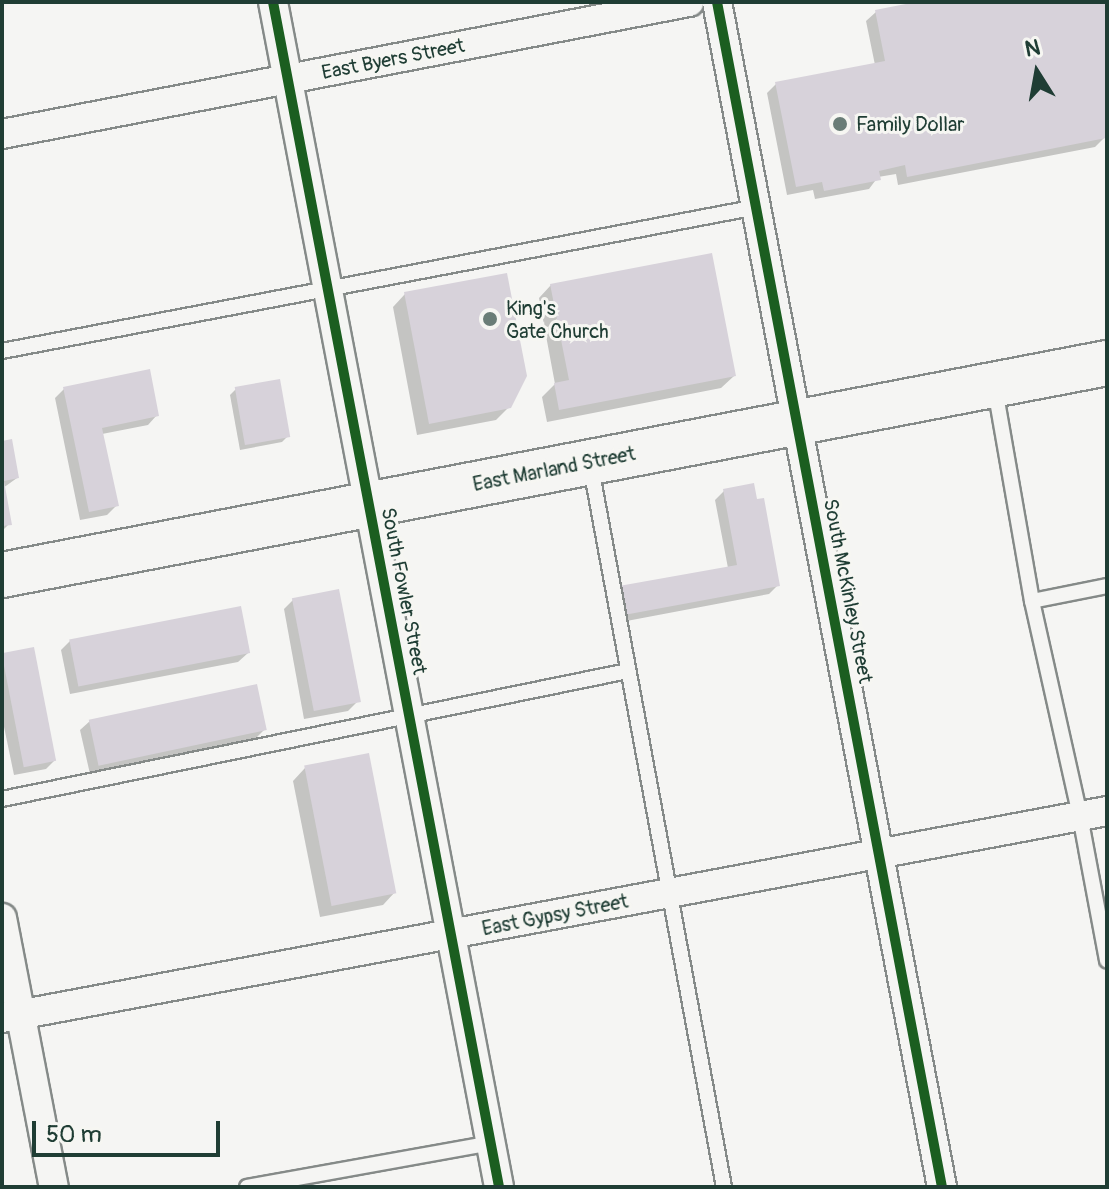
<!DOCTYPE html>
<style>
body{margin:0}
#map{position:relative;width:1109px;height:1189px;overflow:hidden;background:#f5f5f3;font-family:Pangolin,sans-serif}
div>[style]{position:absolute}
.shadow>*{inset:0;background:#0003}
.building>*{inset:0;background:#d7d2da;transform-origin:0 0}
.roads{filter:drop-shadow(2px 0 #858a88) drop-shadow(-2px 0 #858a88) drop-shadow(0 2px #858a88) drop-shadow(0 -2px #858a88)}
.service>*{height:14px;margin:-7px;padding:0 7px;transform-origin:7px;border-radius:7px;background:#f5f5f3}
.minor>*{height:28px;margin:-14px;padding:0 14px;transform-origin:14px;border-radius:14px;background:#f5f5f3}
.trunk>*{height:44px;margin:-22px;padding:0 22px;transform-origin:22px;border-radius:22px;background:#f5f5f3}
.cycleway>*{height:10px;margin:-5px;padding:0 5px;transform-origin:5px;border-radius:5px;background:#1b5e20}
.dots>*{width:22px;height:22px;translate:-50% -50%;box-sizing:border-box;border:4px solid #f6f6f2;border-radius:50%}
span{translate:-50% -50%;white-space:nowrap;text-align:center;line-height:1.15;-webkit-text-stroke:6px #f6f6f2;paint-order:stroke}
.street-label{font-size:20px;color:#1f3d34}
.poi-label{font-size:20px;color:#1f3d34}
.left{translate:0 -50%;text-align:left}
.frame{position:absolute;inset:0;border:4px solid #1f3d34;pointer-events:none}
.north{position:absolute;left:997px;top:32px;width:80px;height:80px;-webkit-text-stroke:6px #f6f6f2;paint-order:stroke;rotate:349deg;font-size:22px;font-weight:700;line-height:32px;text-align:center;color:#1f3d34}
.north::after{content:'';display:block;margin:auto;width:28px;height:36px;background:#1f3d34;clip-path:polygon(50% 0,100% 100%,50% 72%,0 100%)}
.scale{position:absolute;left:32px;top:1121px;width:188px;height:36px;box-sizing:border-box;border:4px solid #1f3d34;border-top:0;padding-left:10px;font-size:24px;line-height:28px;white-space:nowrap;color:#1f3d34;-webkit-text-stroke:6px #f6f6f2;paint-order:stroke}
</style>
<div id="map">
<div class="shadow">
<div style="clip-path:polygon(926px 2px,1106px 2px,1104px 138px,1095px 147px,898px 185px,896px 174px,878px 177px,869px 189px,815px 199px,813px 190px,787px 195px,767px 93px,776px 84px,875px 65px,866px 21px,876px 12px)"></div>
<div style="clip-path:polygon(551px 285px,734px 376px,721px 388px,547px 422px,542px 397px,555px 384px,539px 298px)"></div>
<div style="clip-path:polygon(405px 294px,509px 407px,496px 420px,417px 435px,393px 307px)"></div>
<div style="clip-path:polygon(64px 389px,157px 415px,148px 425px,102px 434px,117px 505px,107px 515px,80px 520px,55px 398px)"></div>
<div style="clip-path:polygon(236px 389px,288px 436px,282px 442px,240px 450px,230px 395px)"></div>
<div style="clip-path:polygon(2px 443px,17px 478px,3px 488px,9px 524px,2px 531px)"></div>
<div style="clip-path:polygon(724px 491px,778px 585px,769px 594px,616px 623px,611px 597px,728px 568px,715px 500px)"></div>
<div style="clip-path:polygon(293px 600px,357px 702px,348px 711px,304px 719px,284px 609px)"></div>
<div style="clip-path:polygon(70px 641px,248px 653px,238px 662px,70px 694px,61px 650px)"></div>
<div style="clip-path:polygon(33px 650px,55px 760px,46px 769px,14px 775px,2px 717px,2px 656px)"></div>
<div style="clip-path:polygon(90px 721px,264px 730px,255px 739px,90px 774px,80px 730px)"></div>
<div style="clip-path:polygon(305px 768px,395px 892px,383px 905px,320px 917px,293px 781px)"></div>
</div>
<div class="building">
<div style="clip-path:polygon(916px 2px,1107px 2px,1106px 138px,907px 177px,905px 165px,879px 171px,881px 180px,824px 191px,822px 182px,796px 187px,775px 82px,885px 61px,875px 10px)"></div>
<div style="clip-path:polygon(712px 253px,736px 376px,559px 410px,554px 383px,569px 380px,550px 284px)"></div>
<div style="clip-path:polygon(507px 273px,527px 376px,511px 408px,429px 424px,404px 292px)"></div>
<div style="clip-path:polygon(150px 369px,159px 416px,102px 428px,119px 506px,89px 512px,63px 387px)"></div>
<div style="left:280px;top:379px;width:59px;height:46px;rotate:80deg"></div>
<div style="clip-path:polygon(12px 439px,19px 478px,4px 481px,12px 525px,2px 526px,2px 441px)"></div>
<div style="clip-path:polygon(754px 483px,757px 499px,764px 498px,780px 586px,624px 615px,619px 586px,737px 565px,723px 489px)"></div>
<div style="left:339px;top:589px;width:115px;height:48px;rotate:79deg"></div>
<div style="left:241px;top:606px;width:48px;height:175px;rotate:79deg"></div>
<div style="left:34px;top:647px;width:116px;height:33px;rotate:79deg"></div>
<div style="left:257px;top:684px;width:47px;height:172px;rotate:78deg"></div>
<div style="left:369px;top:753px;width:143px;height:66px;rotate:79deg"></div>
</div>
<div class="roads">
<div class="service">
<div style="left:2px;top:351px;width:769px;rotate:-10.8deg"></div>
<div style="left:995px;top:389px;width:215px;rotate:80.1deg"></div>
<div style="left:1032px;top:601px;width:220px;rotate:77.4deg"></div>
<div style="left:1080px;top:816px;width:147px;rotate:79.4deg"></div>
<div style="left:591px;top:468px;width:731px;rotate:79.52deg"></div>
<div style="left:1032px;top:601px;width:76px;rotate:-11.3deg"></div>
<div style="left:2px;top:799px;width:639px;rotate:-11.56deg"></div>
<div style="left:247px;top:1187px;width:248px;rotate:-10.2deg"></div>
</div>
<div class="minor">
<div style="left:273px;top:2px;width:1206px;rotate:79.2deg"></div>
<div style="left:717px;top:2px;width:1206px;rotate:79.25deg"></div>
<div style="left:2px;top:134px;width:700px;rotate:-10.88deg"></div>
<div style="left:2px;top:918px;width:274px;rotate:79.1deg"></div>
<div style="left:2px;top:1018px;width:1124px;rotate:-10.61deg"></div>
</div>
<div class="trunk">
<div style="left:2px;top:575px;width:1125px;rotate:-10.86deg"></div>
</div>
</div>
<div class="cycleway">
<div style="left:273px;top:2px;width:1206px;rotate:79.2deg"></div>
<div style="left:717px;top:2px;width:1206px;rotate:79.25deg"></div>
</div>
<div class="dots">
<div style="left:840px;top:124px;background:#6a7d77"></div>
<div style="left:490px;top:319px;background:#6a7d77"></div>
</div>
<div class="street-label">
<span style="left:393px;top:59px;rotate:-11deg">East Byers Street</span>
<span style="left:554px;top:469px;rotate:-11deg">East Marland Street</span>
<span style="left:404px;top:591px;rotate:79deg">South Fowler Street</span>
<span style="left:848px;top:591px;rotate:79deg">South McKinley Street</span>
<span style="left:555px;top:915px;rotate:-11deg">East Gypsy Street</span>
</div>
<div class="poi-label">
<span class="left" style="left:856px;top:124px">Family Dollar</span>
<span class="left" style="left:506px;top:320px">King's<br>Gate Church</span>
</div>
<div class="frame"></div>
<div class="north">N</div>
<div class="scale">50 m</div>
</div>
